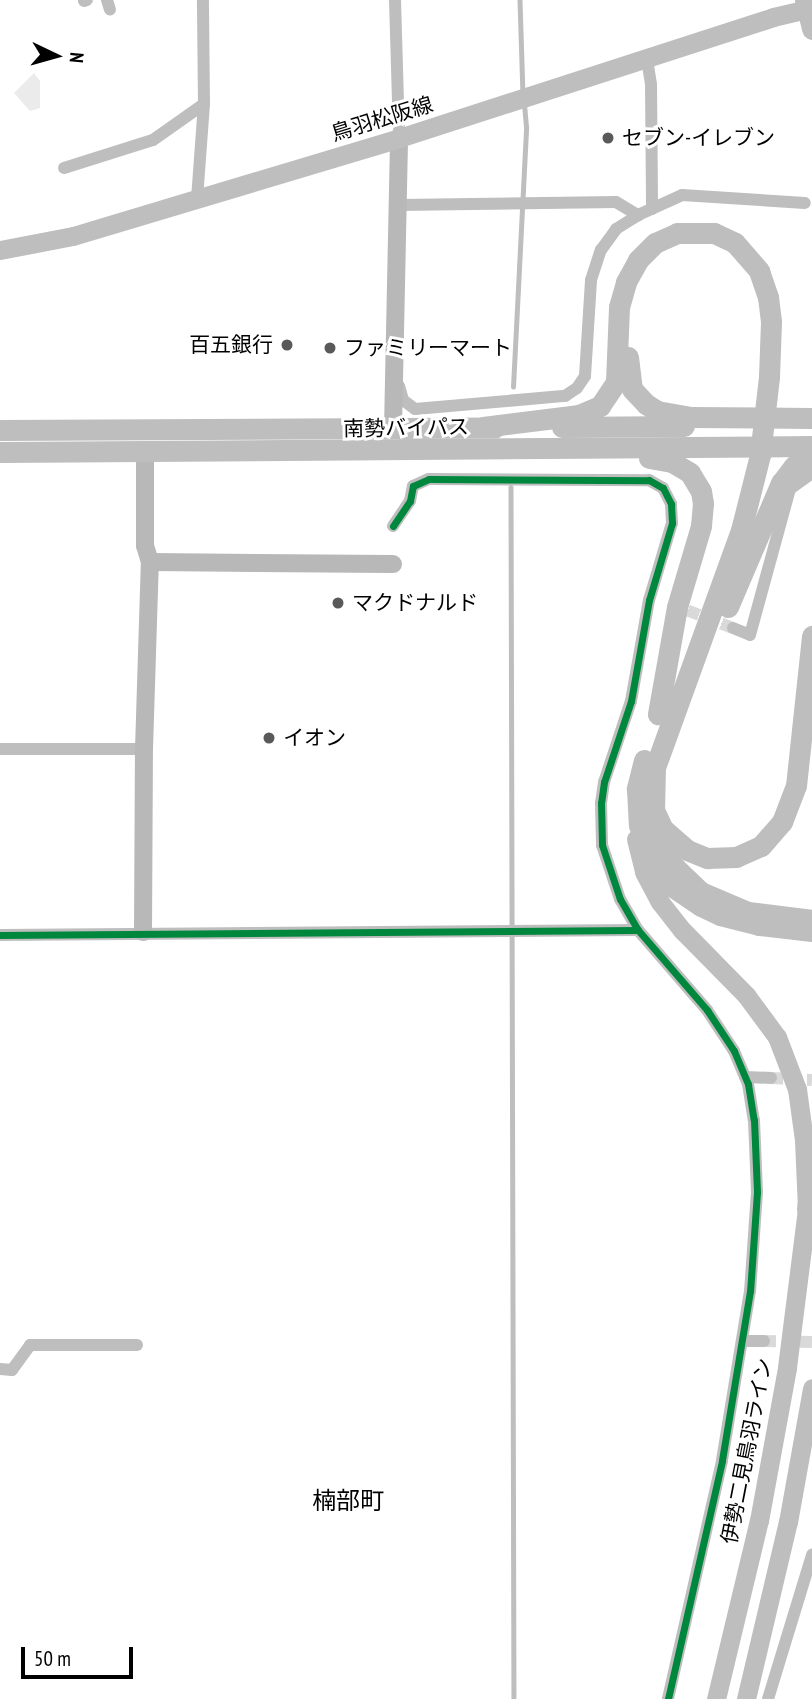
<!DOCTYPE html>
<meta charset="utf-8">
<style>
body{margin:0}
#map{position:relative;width:812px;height:1699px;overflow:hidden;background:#fff;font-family:"PT Sans Narrow","Noto Sans JP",sans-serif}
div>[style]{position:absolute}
.green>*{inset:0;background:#ebebeb}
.stream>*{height:4.5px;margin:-2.25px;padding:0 2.25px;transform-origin:2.25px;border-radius:2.25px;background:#bebebe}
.street-tunnel>*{height:12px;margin-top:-6px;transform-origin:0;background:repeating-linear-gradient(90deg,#d9d9d9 0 12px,transparent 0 18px)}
.street>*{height:12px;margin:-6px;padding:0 6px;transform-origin:6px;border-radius:6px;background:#bebebe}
.secondary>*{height:18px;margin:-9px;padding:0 9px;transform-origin:9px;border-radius:9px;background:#b8b8b8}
.primary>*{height:19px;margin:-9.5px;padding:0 9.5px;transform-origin:9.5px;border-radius:9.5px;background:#bebebe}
.highway>*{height:21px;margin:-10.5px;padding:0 10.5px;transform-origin:10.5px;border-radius:10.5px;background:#bebebe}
.cycleway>*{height:7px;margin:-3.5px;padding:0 3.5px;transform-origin:3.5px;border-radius:3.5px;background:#00873e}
.dots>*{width:19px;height:19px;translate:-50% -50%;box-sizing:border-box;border:4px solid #fff;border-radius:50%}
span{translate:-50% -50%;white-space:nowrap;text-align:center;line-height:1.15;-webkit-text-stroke:6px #fff;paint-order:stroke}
.street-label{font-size:21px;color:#000}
.poi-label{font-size:21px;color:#000}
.left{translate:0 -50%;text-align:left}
.right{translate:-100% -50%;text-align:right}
.quarter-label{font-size:24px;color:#000}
.north{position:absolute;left:21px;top:21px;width:70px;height:70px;-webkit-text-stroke:5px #fff;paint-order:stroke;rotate:95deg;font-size:19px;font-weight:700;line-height:28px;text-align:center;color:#000}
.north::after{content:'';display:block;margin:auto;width:24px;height:32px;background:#000;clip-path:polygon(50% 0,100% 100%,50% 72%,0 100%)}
.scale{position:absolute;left:21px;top:1647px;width:112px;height:32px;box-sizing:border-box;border:4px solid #000;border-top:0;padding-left:9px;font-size:21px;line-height:24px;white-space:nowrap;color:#000;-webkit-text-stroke:5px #fff;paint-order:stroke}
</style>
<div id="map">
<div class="green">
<div style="clip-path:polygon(34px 73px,40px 81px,40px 108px,30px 111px,14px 93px)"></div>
</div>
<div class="stream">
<div style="left:520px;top:0;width:94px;rotate:88.2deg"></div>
<div style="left:513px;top:387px;width:260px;rotate:-87.1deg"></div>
<div style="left:526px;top:127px;width:25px;rotate:-95deg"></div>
<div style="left:511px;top:487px;width:1212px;rotate:89.86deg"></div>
</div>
<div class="street-tunnel">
<div style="left:671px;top:604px;width:66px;rotate:21.2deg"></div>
<div style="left:771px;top:1078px;width:41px;rotate:2.8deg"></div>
<div style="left:764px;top:1341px;width:48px;rotate:1.2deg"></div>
</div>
<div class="street">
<div style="left:107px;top:0;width:10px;rotate:73deg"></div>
<div style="left:395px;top:0;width:138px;rotate:88.3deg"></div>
<div style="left:84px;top:1px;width:3px;rotate:-18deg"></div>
<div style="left:647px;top:59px;width:26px;rotate:81deg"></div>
<div style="left:651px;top:85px;width:124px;rotate:89.5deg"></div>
<div style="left:64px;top:168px;width:93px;rotate:-17.5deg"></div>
<div style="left:153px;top:140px;width:62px;rotate:-35.2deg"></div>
<div style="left:197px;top:199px;width:95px;rotate:-85.8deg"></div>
<div style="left:204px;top:104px;width:104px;rotate:-90.6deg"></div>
<div style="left:398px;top:205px;width:218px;rotate:-0.8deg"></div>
<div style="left:616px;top:202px;width:26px;rotate:31deg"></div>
<div style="left:399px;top:386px;width:15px;rotate:74deg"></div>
<div style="left:403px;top:400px;width:15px;rotate:37deg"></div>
<div style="left:415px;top:409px;width:151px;rotate:-5deg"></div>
<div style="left:565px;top:396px;width:14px;rotate:-34deg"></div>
<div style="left:577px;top:388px;width:14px;rotate:-56deg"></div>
<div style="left:585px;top:376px;width:96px;rotate:-86.4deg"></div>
<div style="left:591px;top:280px;width:32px;rotate:-72deg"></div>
<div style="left:601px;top:250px;width:26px;rotate:-54deg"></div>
<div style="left:616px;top:229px;width:26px;rotate:-32deg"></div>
<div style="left:638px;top:215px;width:48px;rotate:-24.4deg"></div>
<div style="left:682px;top:195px;width:123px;rotate:3.7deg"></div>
<div style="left:393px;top:526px;width:30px;rotate:-56deg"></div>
<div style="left:410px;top:501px;width:15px;rotate:-79deg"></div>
<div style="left:413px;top:486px;width:17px;rotate:-24deg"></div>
<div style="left:429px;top:479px;width:220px;rotate:0.3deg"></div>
<div style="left:649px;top:480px;width:16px;rotate:30deg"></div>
<div style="left:663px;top:488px;width:18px;rotate:63deg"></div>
<div style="left:671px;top:504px;width:19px;rotate:87deg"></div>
<div style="left:672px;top:523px;width:80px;rotate:106.6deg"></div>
<div style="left:649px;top:600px;width:103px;rotate:100.1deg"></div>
<div style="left:631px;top:701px;width:85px;rotate:108.4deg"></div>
<div style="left:604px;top:782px;width:21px;rotate:98deg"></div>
<div style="left:601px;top:803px;width:42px;rotate:88.6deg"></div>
<div style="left:602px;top:845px;width:57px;rotate:71.6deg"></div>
<div style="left:620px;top:899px;width:36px;rotate:60deg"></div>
<div style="left:638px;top:930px;width:106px;rotate:49.2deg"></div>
<div style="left:707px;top:1010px;width:49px;rotate:56.6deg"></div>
<div style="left:734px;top:1051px;width:36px;rotate:67deg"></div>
<div style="left:748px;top:1084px;width:36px;rotate:81deg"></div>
<div style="left:754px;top:1120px;width:72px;rotate:87.6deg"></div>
<div style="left:757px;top:1192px;width:99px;rotate:94deg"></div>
<div style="left:750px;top:1291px;width:172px;rotate:99.4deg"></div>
<div style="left:722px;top:1461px;width:244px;rotate:102.8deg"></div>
<div style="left:733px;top:628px;width:18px;rotate:22deg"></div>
<div style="left:750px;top:635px;width:151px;rotate:-74.7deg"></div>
<div style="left:790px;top:489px;width:27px;rotate:-36deg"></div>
<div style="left:0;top:749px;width:144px"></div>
<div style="left:0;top:935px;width:638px;rotate:-0.45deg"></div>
<div style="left:745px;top:1077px;width:26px;rotate:2deg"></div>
<div style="left:743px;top:1341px;width:21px"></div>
<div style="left:0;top:1369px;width:12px;rotate:5deg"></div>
<div style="left:12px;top:1370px;width:31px;rotate:-54deg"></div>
<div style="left:30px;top:1345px;width:107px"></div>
<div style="left:768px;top:1699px;width:151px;rotate:-73deg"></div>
</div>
<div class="secondary">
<div style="left:393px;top:428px;width:290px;rotate:-88.8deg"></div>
<div style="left:150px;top:562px;width:243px;rotate:0.5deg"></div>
<div style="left:143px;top:932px;width:183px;rotate:-89.7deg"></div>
<div style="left:144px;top:749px;width:187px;rotate:-88.2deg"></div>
<div style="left:150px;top:562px;width:17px;rotate:-107deg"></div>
<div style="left:145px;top:546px;width:94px;rotate:-90deg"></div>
</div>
<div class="primary">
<div style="left:0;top:250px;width:74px;rotate:-10.9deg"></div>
<div style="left:73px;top:236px;width:340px;rotate:-16.7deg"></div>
<div style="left:399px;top:138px;width:393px;rotate:-17.9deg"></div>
<div style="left:773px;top:17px;width:40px;rotate:-13deg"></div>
<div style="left:654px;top:815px;width:25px;rotate:76deg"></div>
<div style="left:660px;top:839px;width:25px;rotate:64deg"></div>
<div style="left:671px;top:862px;width:42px;rotate:44deg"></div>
<div style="left:701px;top:891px;width:51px;rotate:23.1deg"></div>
<div style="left:748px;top:911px;width:64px;rotate:7.1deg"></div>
<div style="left:636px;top:839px;width:34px;rotate:76deg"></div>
<div style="left:644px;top:872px;width:34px;rotate:62deg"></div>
<div style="left:660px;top:902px;width:37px;rotate:52deg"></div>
<div style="left:683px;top:931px;width:90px;rotate:45.5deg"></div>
<div style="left:746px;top:995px;width:52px;rotate:53.6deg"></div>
<div style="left:777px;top:1037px;width:56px;rotate:69deg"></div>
<div style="left:797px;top:1089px;width:51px;rotate:82.2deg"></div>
<div style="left:804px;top:1140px;width:69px;rotate:87.5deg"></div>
<div style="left:807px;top:1209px;width:160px;rotate:97.2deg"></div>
<div style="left:787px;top:1368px;width:155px;rotate:100.4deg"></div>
<div style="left:759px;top:1520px;width:184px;rotate:103.5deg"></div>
<div style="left:746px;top:1699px;width:182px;rotate:-76.7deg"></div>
<div style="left:788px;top:1522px;width:136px;rotate:-79.8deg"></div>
</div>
<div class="highway">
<div style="left:805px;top:0;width:30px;rotate:76deg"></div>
<div style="left:628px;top:357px;width:32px;rotate:83deg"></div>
<div style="left:632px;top:389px;width:21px;rotate:47deg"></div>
<div style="left:646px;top:404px;width:13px;rotate:32deg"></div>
<div style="left:657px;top:411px;width:36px;rotate:10deg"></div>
<div style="left:692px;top:417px;width:120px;rotate:0.5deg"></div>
<div style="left:483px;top:427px;width:97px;rotate:-7.1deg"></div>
<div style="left:579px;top:415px;width:23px;rotate:-23deg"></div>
<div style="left:600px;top:406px;width:29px;rotate:-56deg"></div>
<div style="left:616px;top:382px;width:75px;rotate:-87.7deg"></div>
<div style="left:619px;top:307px;width:26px;rotate:-74deg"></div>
<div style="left:626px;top:282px;width:25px;rotate:-61deg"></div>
<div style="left:638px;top:260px;width:24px;rotate:-45deg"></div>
<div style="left:655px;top:243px;width:24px;rotate:-24deg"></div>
<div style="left:677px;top:233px;width:37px"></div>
<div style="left:714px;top:233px;width:23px;rotate:25deg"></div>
<div style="left:735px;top:243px;width:37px;rotate:49deg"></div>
<div style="left:759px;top:271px;width:28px;rotate:71deg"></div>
<div style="left:768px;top:297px;width:25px;rotate:83deg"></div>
<div style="left:771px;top:322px;width:55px;rotate:92.1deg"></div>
<div style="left:769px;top:377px;width:79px;rotate:96.6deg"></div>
<div style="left:760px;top:455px;width:77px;rotate:104.2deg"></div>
<div style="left:741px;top:530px;width:252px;rotate:109.9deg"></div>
<div style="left:655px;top:767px;width:43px;rotate:91.3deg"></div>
<div style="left:654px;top:810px;width:21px;rotate:65deg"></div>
<div style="left:663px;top:829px;width:32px;rotate:41deg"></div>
<div style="left:687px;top:850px;width:22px;rotate:22deg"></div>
<div style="left:707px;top:858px;width:29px;rotate:-2deg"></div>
<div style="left:736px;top:857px;width:27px;rotate:-24deg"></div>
<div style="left:761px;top:846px;width:32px;rotate:-49deg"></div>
<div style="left:782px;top:822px;width:39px;rotate:-69deg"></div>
<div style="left:796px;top:786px;width:151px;rotate:-83.9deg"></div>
<div style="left:562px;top:427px;width:122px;rotate:-0.5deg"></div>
<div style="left:0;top:430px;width:495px;rotate:-0.3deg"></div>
<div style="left:0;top:452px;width:812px;rotate:-0.42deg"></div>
<div style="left:649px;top:458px;width:23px;rotate:10deg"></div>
<div style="left:672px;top:462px;width:21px;rotate:31deg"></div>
<div style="left:690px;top:473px;width:21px;rotate:59deg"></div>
<div style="left:701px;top:491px;width:12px;rotate:81deg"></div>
<div style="left:703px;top:503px;width:23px;rotate:95deg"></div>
<div style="left:701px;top:526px;width:84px;rotate:106.5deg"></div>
<div style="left:677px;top:607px;width:109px;rotate:100.1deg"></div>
<div style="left:728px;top:607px;width:135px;rotate:-66.9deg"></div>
<div style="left:781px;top:483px;width:21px;rotate:-53deg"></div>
<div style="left:794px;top:466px;width:20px;rotate:-24deg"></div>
<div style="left:644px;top:760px;width:30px;rotate:104deg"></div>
<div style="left:637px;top:789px;width:36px;rotate:87deg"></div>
<div style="left:639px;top:825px;width:35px;rotate:72deg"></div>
<div style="left:650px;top:858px;width:34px;rotate:53deg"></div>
<div style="left:670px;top:885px;width:37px;rotate:34deg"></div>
<div style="left:701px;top:906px;width:21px;rotate:25deg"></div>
<div style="left:720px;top:915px;width:40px;rotate:14.4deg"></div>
<div style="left:759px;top:925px;width:53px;rotate:6.5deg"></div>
<div style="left:807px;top:1209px;width:39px;rotate:-83deg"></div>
</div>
<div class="cycleway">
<div style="left:393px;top:526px;width:30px;rotate:-56deg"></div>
<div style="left:410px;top:501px;width:15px;rotate:-79deg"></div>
<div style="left:413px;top:486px;width:17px;rotate:-24deg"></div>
<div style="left:429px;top:479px;width:220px;rotate:0.3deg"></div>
<div style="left:649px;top:480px;width:16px;rotate:30deg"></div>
<div style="left:663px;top:488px;width:18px;rotate:63deg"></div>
<div style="left:671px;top:504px;width:19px;rotate:87deg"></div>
<div style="left:672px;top:523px;width:80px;rotate:106.6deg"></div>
<div style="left:649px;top:600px;width:103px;rotate:100.1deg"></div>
<div style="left:631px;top:701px;width:85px;rotate:108.4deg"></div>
<div style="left:604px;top:782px;width:21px;rotate:98deg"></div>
<div style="left:601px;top:803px;width:42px;rotate:88.6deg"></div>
<div style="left:602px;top:845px;width:57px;rotate:71.6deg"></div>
<div style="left:620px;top:899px;width:36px;rotate:60deg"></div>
<div style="left:638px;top:930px;width:106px;rotate:49.2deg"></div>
<div style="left:707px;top:1010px;width:49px;rotate:56.6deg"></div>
<div style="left:734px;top:1051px;width:36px;rotate:67deg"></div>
<div style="left:748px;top:1084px;width:36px;rotate:81deg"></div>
<div style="left:754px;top:1120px;width:72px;rotate:87.6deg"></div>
<div style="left:757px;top:1192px;width:99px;rotate:94deg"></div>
<div style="left:750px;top:1291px;width:172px;rotate:99.4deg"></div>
<div style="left:722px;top:1461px;width:244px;rotate:102.8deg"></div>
<div style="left:0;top:935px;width:638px;rotate:-0.45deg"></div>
</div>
<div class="dots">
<div style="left:608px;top:138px;background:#595959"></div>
<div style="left:287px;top:345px;background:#595959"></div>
<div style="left:330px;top:348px;background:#595959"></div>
<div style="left:338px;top:603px;background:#595959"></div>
<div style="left:269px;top:738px;background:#595959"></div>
</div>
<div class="street-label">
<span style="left:382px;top:119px;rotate:-17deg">鳥羽松阪線</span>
<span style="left:406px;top:428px;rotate:-1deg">南勢バイパス</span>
<span style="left:747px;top:1451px;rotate:-79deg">伊勢二見鳥羽ライン</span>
</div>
<div class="poi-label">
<span class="left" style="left:622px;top:138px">セブン-イレブン</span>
<span class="right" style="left:273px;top:345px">百五銀行</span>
<span class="left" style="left:344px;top:348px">ファミリーマート</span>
<span class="left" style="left:352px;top:603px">マクドナルド</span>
<span class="left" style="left:283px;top:738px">イオン</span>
</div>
<div class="quarter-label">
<span style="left:348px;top:1501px">楠部町</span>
</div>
<div class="north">N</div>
<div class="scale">50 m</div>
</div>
